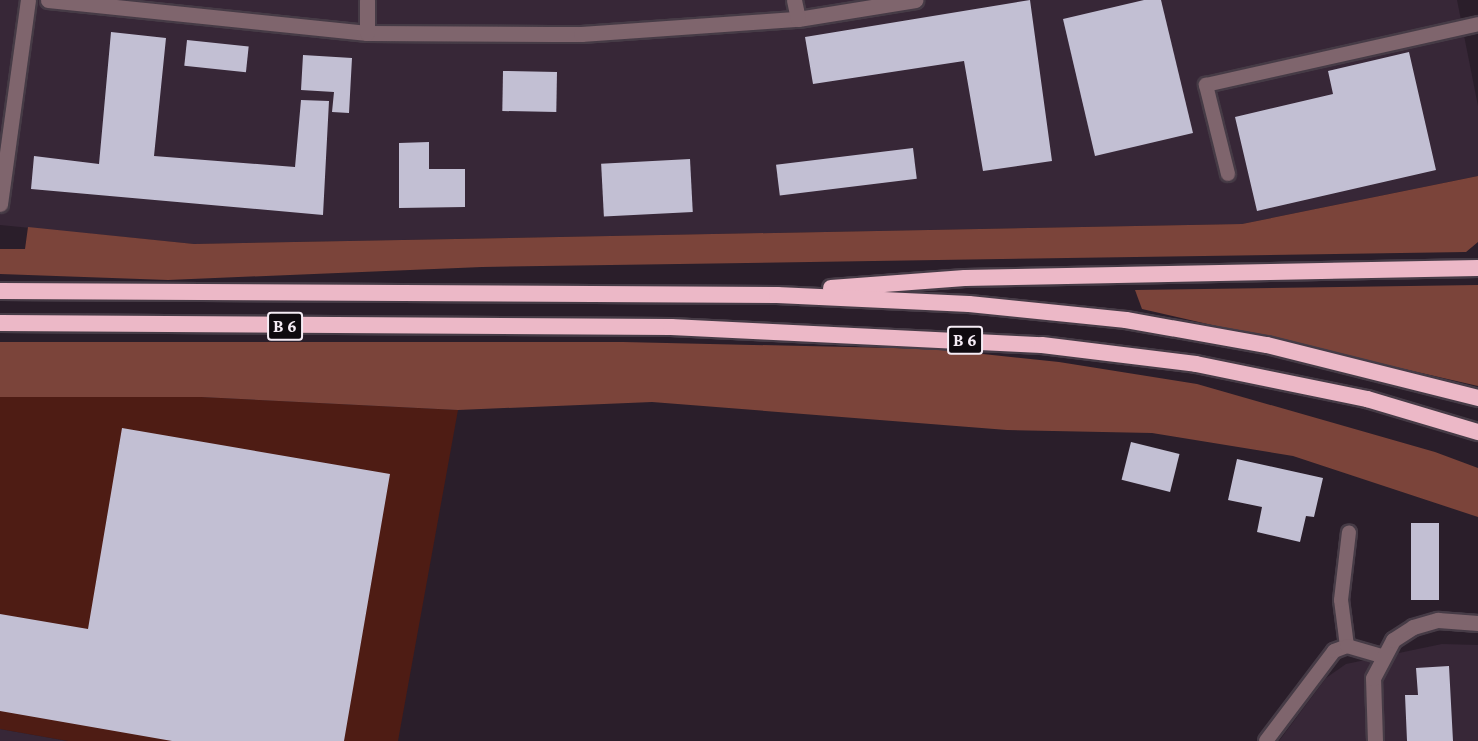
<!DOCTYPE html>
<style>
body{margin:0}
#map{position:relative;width:1478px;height:741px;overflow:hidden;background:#2a1e2a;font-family:"Crimson Pro",serif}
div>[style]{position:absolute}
.built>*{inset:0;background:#372737}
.green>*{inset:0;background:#4e1c14}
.forest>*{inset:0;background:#7b443a}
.building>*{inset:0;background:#c2bfd3;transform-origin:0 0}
.roads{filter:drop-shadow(2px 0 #463b46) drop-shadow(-2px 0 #463b46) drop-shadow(0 2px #463b46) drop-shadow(0 -2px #463b46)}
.service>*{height:14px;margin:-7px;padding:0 7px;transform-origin:7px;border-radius:7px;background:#7f656d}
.minor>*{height:15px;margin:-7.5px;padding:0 7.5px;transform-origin:7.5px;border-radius:7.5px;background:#7f656d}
.trunk>*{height:16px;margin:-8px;padding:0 8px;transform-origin:8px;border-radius:8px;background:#ecb8c7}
span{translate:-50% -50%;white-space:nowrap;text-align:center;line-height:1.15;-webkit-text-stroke:6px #0f0a0f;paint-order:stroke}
.shield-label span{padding:2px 4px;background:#0f0a0f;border:2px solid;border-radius:4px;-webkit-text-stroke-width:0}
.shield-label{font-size:18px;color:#f5ecf5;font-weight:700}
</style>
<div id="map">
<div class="built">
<div style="clip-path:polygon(0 0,1457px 0,1478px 106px,1478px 176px,1242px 224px,194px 244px,0 225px)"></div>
<div style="clip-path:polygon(1442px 644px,1478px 645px,1478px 741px,1279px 741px,1326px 678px,1346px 664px)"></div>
<div style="clip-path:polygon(0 729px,68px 741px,0 741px)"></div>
</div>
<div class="green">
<div style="clip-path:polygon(0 397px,201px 397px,458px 410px,398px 741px,68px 741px,0 729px)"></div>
</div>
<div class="forest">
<div style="clip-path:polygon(1478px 176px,1478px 242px,1466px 252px,482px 267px,168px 280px,0 274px,0 249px,25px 249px,28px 227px,194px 244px,1242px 224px)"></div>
<div style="clip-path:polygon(1478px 285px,1478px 386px,1142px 309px,1135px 290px)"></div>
<div style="clip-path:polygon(0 342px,623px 342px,936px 349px,1059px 362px,1197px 384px,1435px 452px,1478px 468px,1478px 517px,1293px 456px,1152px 433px,1007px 430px,652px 402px,458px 410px,201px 397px,0 397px)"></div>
</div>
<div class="building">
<div style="clip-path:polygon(1030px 0,1052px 161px,983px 171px,964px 61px,813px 84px,805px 37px)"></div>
<div style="clip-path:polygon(1144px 0,1161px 0,1193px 133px,1095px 156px,1063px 19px)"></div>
<div style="clip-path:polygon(111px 32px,166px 38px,154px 156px,295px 167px,301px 100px,329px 101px,323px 215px,31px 189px,34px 156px,99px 164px)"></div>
<div style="left:187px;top:40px;width:62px;height:26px;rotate:6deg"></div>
<div style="clip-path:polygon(1409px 52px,1436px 170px,1257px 211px,1235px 117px,1333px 94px,1328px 71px)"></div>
<div style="clip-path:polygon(303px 55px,352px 58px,349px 113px,332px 112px,334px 92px,301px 90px)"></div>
<div style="left:503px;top:71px;width:54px;height:40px;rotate:1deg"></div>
<div style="clip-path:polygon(429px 142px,429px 169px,465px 169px,465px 207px,399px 208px,399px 143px)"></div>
<div style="left:913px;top:148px;width:31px;height:138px;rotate:83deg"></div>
<div style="left:690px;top:159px;width:53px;height:89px;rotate:87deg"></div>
<div style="clip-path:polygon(122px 428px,390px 474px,344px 741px,172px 741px,0 711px,0 614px,88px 629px)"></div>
<div style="left:1131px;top:442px;width:50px;height:39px;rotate:14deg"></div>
<div style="clip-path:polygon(1237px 459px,1323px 478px,1314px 517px,1306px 516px,1300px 542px,1257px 532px,1262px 507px,1228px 500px)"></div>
<div style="left:1411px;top:523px;width:28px;height:77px"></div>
<div style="clip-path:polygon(1449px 666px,1453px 741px,1407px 741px,1405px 695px,1418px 695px,1416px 668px)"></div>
</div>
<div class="roads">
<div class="service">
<div style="left:1228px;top:174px;width:92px;rotate:-103.9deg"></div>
<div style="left:1206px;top:85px;width:279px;rotate:-12.6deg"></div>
<div style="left:1347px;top:646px;width:46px;rotate:-97.4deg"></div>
<div style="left:1341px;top:600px;width:68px;rotate:-83.3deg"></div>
<div style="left:1266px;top:741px;width:113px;rotate:-52.9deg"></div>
<div style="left:1334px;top:651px;width:14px;rotate:-21deg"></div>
<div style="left:1347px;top:646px;width:35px;rotate:16deg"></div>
</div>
<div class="minor">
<div style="left:48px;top:0;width:321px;rotate:5.9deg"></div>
<div style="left:367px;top:33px;width:214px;rotate:0.3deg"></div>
<div style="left:581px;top:34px;width:218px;rotate:-4deg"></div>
<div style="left:798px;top:19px;width:119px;rotate:-9.2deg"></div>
<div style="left:794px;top:0;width:19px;rotate:78deg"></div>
<div style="left:367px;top:33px;width:33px;rotate:-90deg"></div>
<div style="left:0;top:204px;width:206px;rotate:-82.2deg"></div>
<div style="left:1375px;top:741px;width:63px;rotate:-91.8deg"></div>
<div style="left:1373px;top:678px;width:43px;rotate:-62.2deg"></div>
<div style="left:1393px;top:640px;width:24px;rotate:-33deg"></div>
<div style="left:1413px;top:627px;width:26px;rotate:-16deg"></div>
<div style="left:1438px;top:620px;width:40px;rotate:4.3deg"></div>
</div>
<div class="trunk">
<div style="left:831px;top:288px;width:134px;rotate:-4.3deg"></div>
<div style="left:965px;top:278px;width:513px;rotate:-1.12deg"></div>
<div style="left:0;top:291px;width:777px;rotate:0.29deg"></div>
<div style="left:777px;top:295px;width:192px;rotate:2.7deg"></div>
<div style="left:969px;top:304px;width:158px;rotate:5.8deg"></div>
<div style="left:1126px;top:320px;width:143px;rotate:10.1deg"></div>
<div style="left:1267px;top:345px;width:218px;rotate:14.1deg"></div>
<div style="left:0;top:323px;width:671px;rotate:0.34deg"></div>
<div style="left:671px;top:327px;width:371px;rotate:2.8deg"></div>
<div style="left:1042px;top:345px;width:155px;rotate:7deg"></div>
<div style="left:1196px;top:364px;width:175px;rotate:11.6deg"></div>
<div style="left:1367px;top:399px;width:116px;rotate:16.6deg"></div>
</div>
</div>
<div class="shield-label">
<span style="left:285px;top:326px">B 6</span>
<span style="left:965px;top:340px">B 6</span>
</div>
</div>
